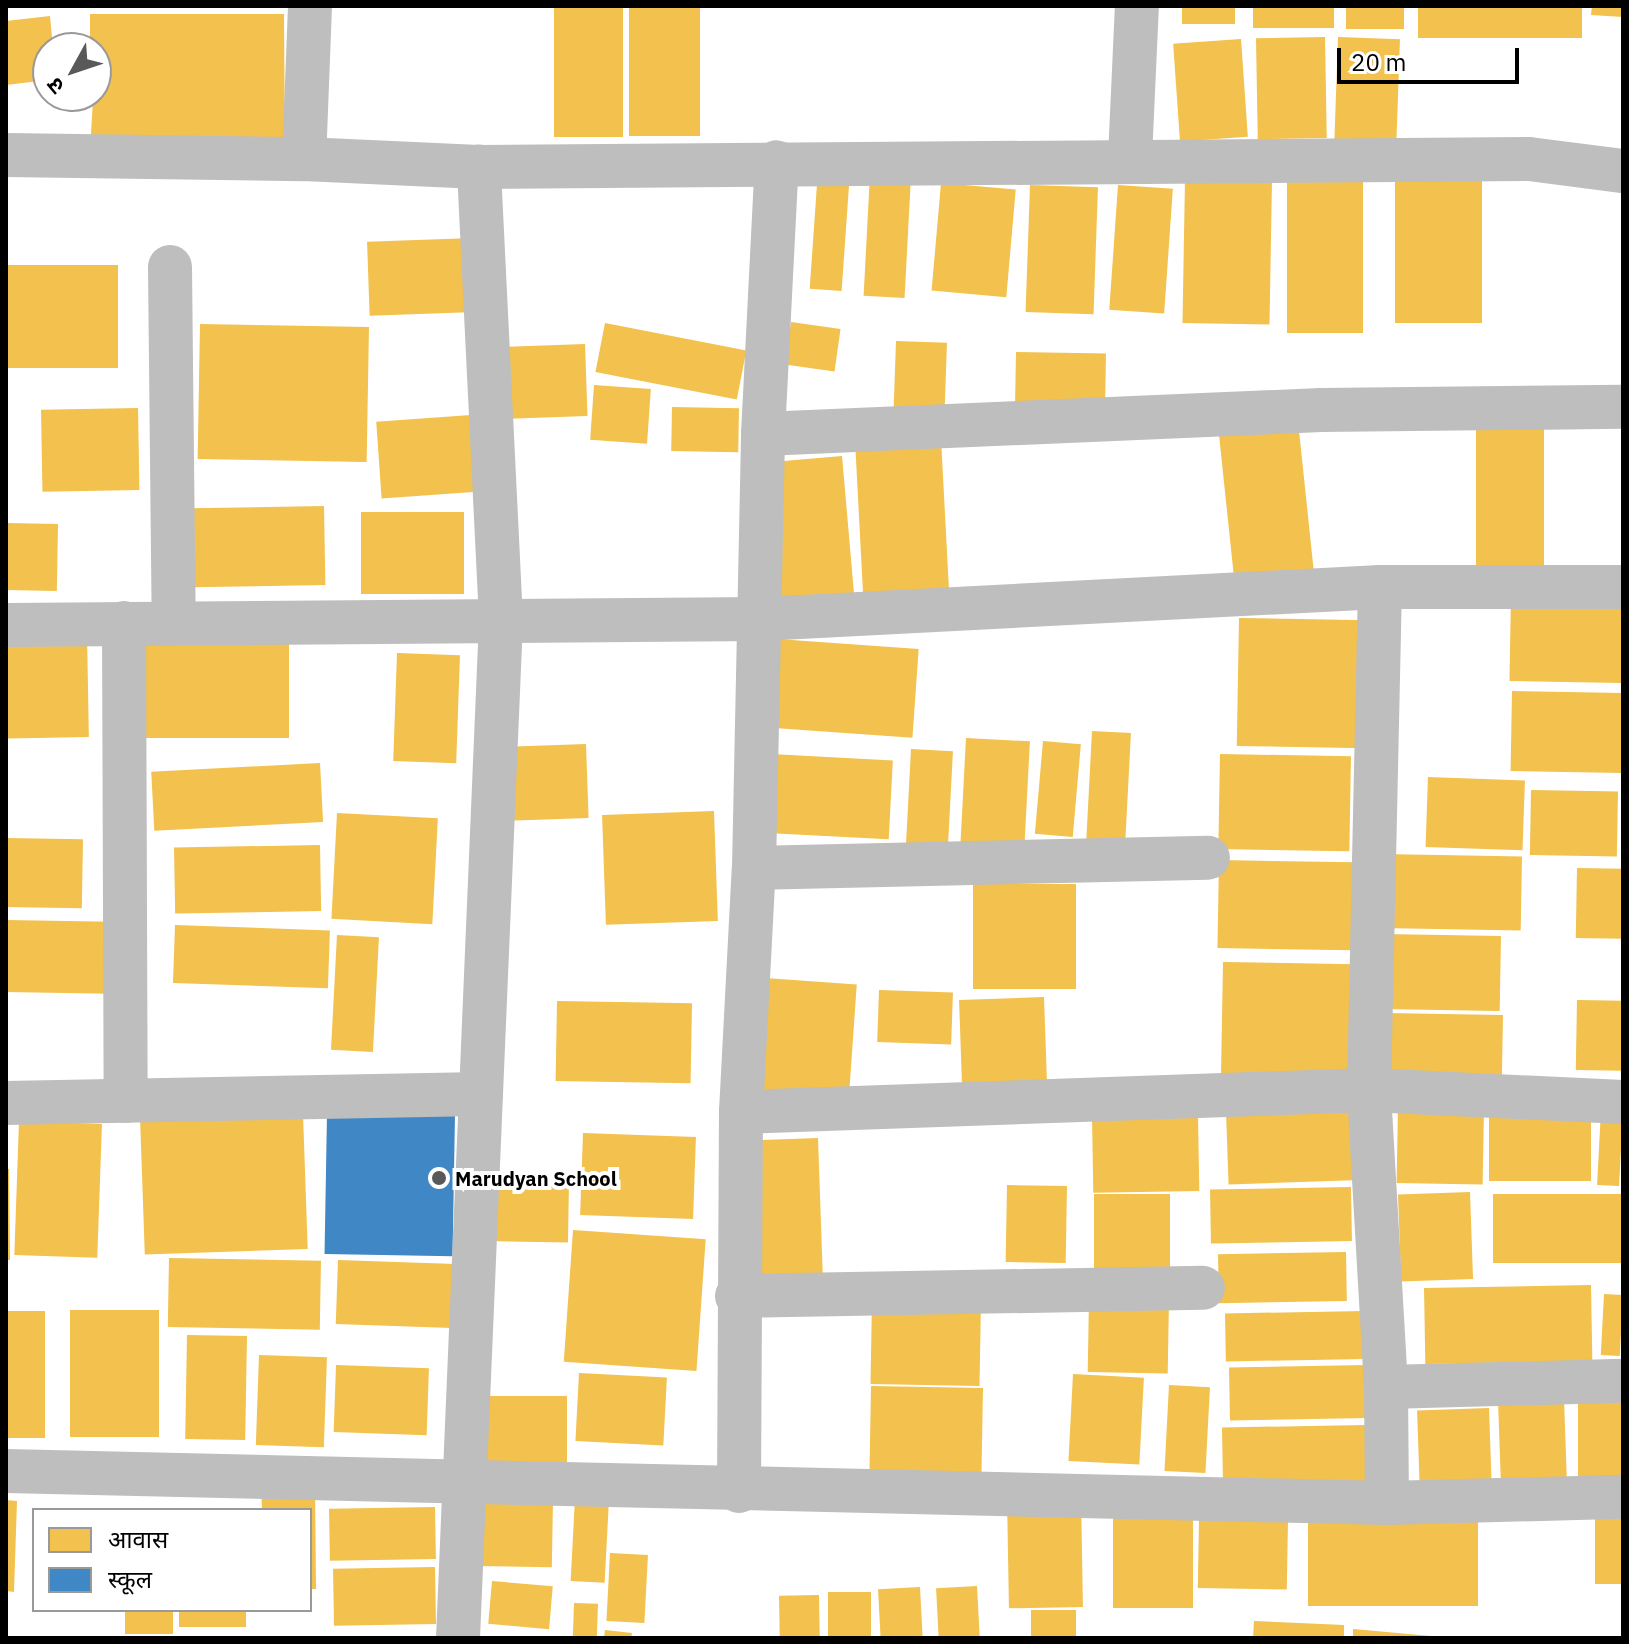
<!DOCTYPE html>
<meta charset="utf-8">
<style>
body{margin:0}
#map{position:relative;width:1629px;height:1644px;overflow:hidden;background:#fff;font-family:"IBM Plex Sans","Noto Sans Devanagari",sans-serif}
div>[style]{position:absolute}
.homes>*{inset:0;background:#f2c14e;transform-origin:0 0}
.schools>*{inset:0;background:#3f88c5;transform-origin:0 0}
.street>*{height:44px;margin:-22px;padding:0 22px;transform-origin:22px;border-radius:22px;background:#bebebe}
.dots>*{width:22px;height:22px;translate:-50% -50%;box-sizing:border-box;border:4px solid #fff;border-radius:50%}
span{translate:-50% -50%;white-space:nowrap;text-align:center;line-height:1.15;-webkit-text-stroke:8px #fff;paint-order:stroke}
.poi-label{font-size:20px;color:#000;font-weight:700}
.left{translate:0 -50%;text-align:left}
.frame{position:absolute;inset:0;border:8px solid #000;pointer-events:none}
.legend{position:absolute;left:32px;top:1508px;width:280px;height:104px;box-sizing:border-box;background:#fff;border:2px solid #999;margin:0;padding:10px 14px;list-style:none;font-size:24px;color:#000}
.legend li{display:flex;align-items:center;gap:16px;height:40px}
.legend b{width:40px;border:2px solid #999}
.north{position:absolute;left:32px;top:32px;width:80px;height:80px;box-sizing:border-box;background:#fff;border:2px solid #999;border-radius:50%;rotate:230deg;font-size:22px;font-weight:700;line-height:32px;text-align:center;color:#000}
.north::after{content:'';display:block;margin:auto;width:28px;height:36px;background:#595959;clip-path:polygon(50% 0,100% 100%,50% 72%,0 100%)}
.scale{position:absolute;left:1337px;top:48px;width:182px;height:36px;box-sizing:border-box;border:4px solid #000;border-top:0;padding-left:10px;font-size:24px;line-height:28px;white-space:nowrap;color:#000;-webkit-text-stroke:6px #fff;paint-order:stroke}
</style>
<div id="map">
<div class="homes">
<div style="left:554px;top:6px;width:69px;height:131px"></div>
<div style="left:629px;top:6px;width:71px;height:130px"></div>
<div style="left:1182px;top:6px;width:53px;height:18px"></div>
<div style="left:1253px;top:6px;width:81px;height:22px"></div>
<div style="left:1346px;top:6px;width:58px;height:23px"></div>
<div style="left:1418px;top:6px;width:164px;height:32px"></div>
<div style="clip-path:polygon(1592px 6px,1623px 6px,1623px 17px,1591px 15px)"></div>
<div style="clip-path:polygon(90px 14px,284px 14px,285px 151px,90px 151px,96px 48px,90px 48px)"></div>
<div style="clip-path:polygon(50px 16px,53px 48px,48px 48px,48px 80px,6px 85px,6px 21px)"></div>
<div style="left:1325px;top:37px;width:101px;height:69px;rotate:89deg"></div>
<div style="left:1338px;top:37px;width:62px;height:102px;rotate:2deg"></div>
<div style="left:1241px;top:39px;width:98px;height:68px;rotate:86deg"></div>
<div style="left:818px;top:170px;width:32px;height:119px;rotate:4deg"></div>
<div style="left:1482px;top:171px;width:152px;height:87px;rotate:90deg"></div>
<div style="left:870px;top:174px;width:41px;height:122px;rotate:3deg"></div>
<div style="left:1287px;top:175px;width:76px;height:158px"></div>
<div style="left:1185px;top:179px;width:87px;height:144px;rotate:1deg"></div>
<div style="left:941px;top:183px;width:75px;height:108px;rotate:5deg"></div>
<div style="left:1030px;top:185px;width:68px;height:127px;rotate:2deg"></div>
<div style="left:1118px;top:185px;width:55px;height:125px;rotate:4deg"></div>
<div style="left:473px;top:238px;width:74px;height:106px;rotate:88deg"></div>
<div style="left:7px;top:265px;width:111px;height:103px"></div>
<div style="left:791px;top:322px;width:50px;height:43px;rotate:8deg"></div>
<div style="left:605px;top:323px;width:144px;height:50px;rotate:11deg"></div>
<div style="left:200px;top:324px;width:169px;height:135px;rotate:1deg"></div>
<div style="left:896px;top:341px;width:51px;height:67px;rotate:2deg"></div>
<div style="left:585px;top:344px;width:72px;height:82px;rotate:88deg"></div>
<div style="left:1016px;top:352px;width:90px;height:53px;rotate:1deg"></div>
<div style="left:594px;top:385px;width:57px;height:55px;rotate:4deg"></div>
<div style="left:672px;top:407px;width:67px;height:44px;rotate:1deg"></div>
<div style="left:138px;top:408px;width:82px;height:97px;rotate:89deg"></div>
<div style="left:471px;top:415px;width:77px;height:95px;rotate:86deg"></div>
<div style="left:1298px;top:421px;width:149px;height:80px;rotate:84deg"></div>
<div style="left:1476px;top:428px;width:68px;height:140px"></div>
<div style="left:941px;top:438px;width:151px;height:86px;rotate:87deg"></div>
<div style="left:842px;top:456px;width:138px;height:73px;rotate:85deg"></div>
<div style="left:324px;top:506px;width:79px;height:134px;rotate:89deg"></div>
<div style="left:361px;top:512px;width:103px;height:82px"></div>
<div style="left:6px;top:523px;width:52px;height:67px;rotate:1deg"></div>
<div style="left:1511px;top:594px;width:112px;height:87px;rotate:1deg"></div>
<div style="left:1239px;top:618px;width:130px;height:128px;rotate:1deg"></div>
<div style="left:131px;top:631px;width:158px;height:107px"></div>
<div style="left:87px;top:632px;width:105px;height:81px;rotate:89deg"></div>
<div style="left:777px;top:639px;width:142px;height:89px;rotate:4deg"></div>
<div style="left:397px;top:653px;width:63px;height:108px;rotate:2deg"></div>
<div style="left:1512px;top:691px;width:111px;height:80px;rotate:1deg"></div>
<div style="left:1092px;top:731px;width:39px;height:112px;rotate:3deg"></div>
<div style="left:966px;top:738px;width:64px;height:106px;rotate:3deg"></div>
<div style="left:1043px;top:741px;width:38px;height:93px;rotate:5deg"></div>
<div style="left:586px;top:744px;width:74px;height:89px;rotate:88deg"></div>
<div style="left:911px;top:749px;width:42px;height:105px;rotate:3deg"></div>
<div style="left:771px;top:754px;width:122px;height:79px;rotate:3deg"></div>
<div style="left:1220px;top:754px;width:131px;height:95px;rotate:1deg"></div>
<div style="left:320px;top:763px;width:59px;height:169px;rotate:87deg"></div>
<div style="left:1428px;top:777px;width:97px;height:70px;rotate:2deg"></div>
<div style="left:1531px;top:790px;width:87px;height:65px;rotate:1deg"></div>
<div style="left:714px;top:811px;width:110px;height:112px;rotate:88deg"></div>
<div style="left:337px;top:813px;width:101px;height:106px;rotate:3deg"></div>
<div style="left:6px;top:838px;width:77px;height:69px;rotate:1deg"></div>
<div style="left:320px;top:845px;width:66px;height:146px;rotate:89deg"></div>
<div style="left:1382px;top:854px;width:140px;height:74px;rotate:1deg"></div>
<div style="left:1219px;top:860px;width:136px;height:88px;rotate:1deg"></div>
<div style="left:1577px;top:868px;width:46px;height:70px;rotate:1deg"></div>
<div style="left:973px;top:884px;width:103px;height:105px"></div>
<div style="left:6px;top:920px;width:106px;height:72px;rotate:1deg"></div>
<div style="left:175px;top:925px;width:155px;height:58px;rotate:2deg"></div>
<div style="left:1383px;top:934px;width:118px;height:75px;rotate:1deg"></div>
<div style="left:337px;top:935px;width:42px;height:115px;rotate:3deg"></div>
<div style="left:1223px;top:962px;width:133px;height:119px;rotate:1deg"></div>
<div style="left:765px;top:978px;width:92px;height:116px;rotate:4deg"></div>
<div style="left:879px;top:990px;width:74px;height:52px;rotate:2deg"></div>
<div style="left:1044px;top:997px;width:101px;height:85px;rotate:88deg"></div>
<div style="left:1577px;top:1000px;width:46px;height:70px;rotate:1deg"></div>
<div style="left:557px;top:1001px;width:135px;height:80px;rotate:1deg"></div>
<div style="left:1385px;top:1013px;width:118px;height:63px;rotate:1deg"></div>
<div style="left:1398px;top:1105px;width:86px;height:78px;rotate:1deg"></div>
<div style="left:1358px;top:1109px;width:71px;height:132px;rotate:88deg"></div>
<div style="left:1601px;top:1110px;width:22px;height:75px;rotate:3deg"></div>
<div style="left:303px;top:1114px;width:135px;height:163px;rotate:88deg"></div>
<div style="left:1591px;top:1114px;width:67px;height:102px;rotate:90deg"></div>
<div style="left:1198px;top:1116px;width:75px;height:106px;rotate:89deg"></div>
<div style="left:19px;top:1121px;width:83px;height:134px;rotate:2deg"></div>
<div style="left:583px;top:1133px;width:113px;height:82px;rotate:2deg"></div>
<div style="left:818px;top:1138px;width:146px;height:62px;rotate:88deg"></div>
<div style="clip-path:polygon(6px 1169px,9px 1169px,10px 1260px,6px 1260px)"></div>
<div style="left:486px;top:1181px;width:83px;height:60px;rotate:1deg"></div>
<div style="left:1007px;top:1185px;width:60px;height:77px;rotate:1deg"></div>
<div style="left:1351px;top:1187px;width:54px;height:141px;rotate:89deg"></div>
<div style="left:1470px;top:1192px;width:87px;height:72px;rotate:88deg"></div>
<div style="left:1094px;top:1194px;width:76px;height:76px"></div>
<div style="left:1623px;top:1194px;width:69px;height:130px;rotate:90deg"></div>
<div style="left:573px;top:1230px;width:133px;height:132px;rotate:4deg"></div>
<div style="left:1346px;top:1252px;width:49px;height:128px;rotate:89deg"></div>
<div style="left:169px;top:1258px;width:152px;height:69px;rotate:1deg"></div>
<div style="left:338px;top:1260px;width:117px;height:64px;rotate:2deg"></div>
<div style="left:1591px;top:1285px;width:76px;height:167px;rotate:89deg"></div>
<div style="left:1604px;top:1294px;width:19px;height:61px;rotate:3deg"></div>
<div style="left:1089px;top:1298px;width:80px;height:74px;rotate:1deg"></div>
<div style="left:872px;top:1299px;width:109px;height:85px;rotate:1deg"></div>
<div style="left:159px;top:1310px;width:127px;height:89px;rotate:90deg"></div>
<div style="left:6px;top:1311px;width:39px;height:127px"></div>
<div style="left:1364px;top:1311px;width:48px;height:139px;rotate:89deg"></div>
<div style="left:187px;top:1335px;width:60px;height:104px;rotate:1deg"></div>
<div style="left:259px;top:1355px;width:68px;height:90px;rotate:2deg"></div>
<div style="left:336px;top:1365px;width:93px;height:67px;rotate:2deg"></div>
<div style="left:1366px;top:1365px;width:53px;height:137px;rotate:89deg"></div>
<div style="left:579px;top:1373px;width:88px;height:68px;rotate:3deg"></div>
<div style="left:1073px;top:1374px;width:71px;height:87px;rotate:3deg"></div>
<div style="left:1169px;top:1385px;width:41px;height:86px;rotate:3deg"></div>
<div style="left:871px;top:1386px;width:112px;height:96px;rotate:1deg"></div>
<div style="left:1623px;top:1393px;width:98px;height:45px;rotate:90deg"></div>
<div style="left:476px;top:1396px;width:91px;height:80px"></div>
<div style="left:1564px;top:1399px;width:95px;height:66px;rotate:88deg"></div>
<div style="left:1489px;top:1408px;width:85px;height:72px;rotate:88deg"></div>
<div style="left:1365px;top:1425px;width:56px;height:143px;rotate:89deg"></div>
<div style="clip-path:polygon(261px 1485px,315px 1485px,316px 1589px,310px 1589px,310px 1510px,262px 1510px)"></div>
<div style="left:1081px;top:1496px;width:111px;height:74px;rotate:89deg"></div>
<div style="left:575px;top:1498px;width:34px;height:83px;rotate:3deg"></div>
<div style="left:476px;top:1499px;width:77px;height:67px;rotate:1deg"></div>
<div style="clip-path:polygon(6px 1500px,17px 1501px,14px 1592px,6px 1591px)"></div>
<div style="left:1623px;top:1502px;width:82px;height:28px;rotate:90deg"></div>
<div style="left:435px;top:1507px;width:52px;height:106px;rotate:89deg"></div>
<div style="left:1308px;top:1510px;width:170px;height:96px"></div>
<div style="left:1113px;top:1515px;width:80px;height:93px"></div>
<div style="left:1199px;top:1519px;width:89px;height:69px;rotate:1deg"></div>
<div style="left:610px;top:1553px;width:38px;height:68px;rotate:3deg"></div>
<div style="left:435px;top:1567px;width:57px;height:102px;rotate:89deg"></div>
<div style="left:492px;top:1581px;width:61px;height:43px;rotate:5deg"></div>
<div style="left:977px;top:1586px;width:52px;height:41px;rotate:87deg"></div>
<div style="left:920px;top:1587px;width:51px;height:42px;rotate:87deg"></div>
<div style="left:828px;top:1592px;width:43px;height:46px"></div>
<div style="left:819px;top:1595px;width:43px;height:40px;rotate:89deg"></div>
<div style="left:574px;top:1603px;width:24px;height:35px;rotate:2deg"></div>
<div style="left:125px;top:1610px;width:48px;height:24px"></div>
<div style="left:179px;top:1610px;width:67px;height:17px"></div>
<div style="left:1031px;top:1610px;width:45px;height:28px"></div>
<div style="clip-path:polygon(1254px 1621px,1344px 1625px,1344px 1638px,1253px 1638px)"></div>
<div style="clip-path:polygon(1353px 1629px,1431px 1636px,1431px 1638px,1353px 1638px)"></div>
<div style="clip-path:polygon(605px 1630px,632px 1633px,631px 1638px,604px 1638px)"></div>
</div>
<div class="schools">
<div style="left:327px;top:1113px;width:128px;height:141px;rotate:1deg"></div>
</div>
<div class="street">
<div style="left:310px;top:6px;width:153px;rotate:92.2deg"></div>
<div style="left:304px;top:159px;width:175px;rotate:2.6deg"></div>
<div style="left:479px;top:167px;width:1050px;rotate:-0.44deg"></div>
<div style="left:1529px;top:159px;width:95px;rotate:7.3deg"></div>
<div style="left:6px;top:155px;width:298px;rotate:0.8deg"></div>
<div style="left:1130px;top:158px;width:152px;rotate:-87.4deg"></div>
<div style="left:170px;top:267px;width:356px;rotate:89.4deg"></div>
<div style="left:763px;top:434px;width:272px;rotate:-87.1deg"></div>
<div style="left:124px;top:623px;width:478px;rotate:89.8deg"></div>
<div style="left:6px;top:625px;width:755px;rotate:-0.46deg"></div>
<div style="left:761px;top:619px;width:620px;rotate:-2.96deg"></div>
<div style="left:1380px;top:587px;width:243px"></div>
<div style="left:754px;top:868px;width:454px;rotate:-1.3deg"></div>
<div style="left:6px;top:1103px;width:475px;rotate:-1.1deg"></div>
<div style="left:741px;top:1112px;width:628px;rotate:-2.01deg"></div>
<div style="left:1369px;top:1090px;width:254px;rotate:2.7deg"></div>
<div style="left:737px;top:1296px;width:466px;rotate:-1deg"></div>
<div style="left:1386px;top:1387px;width:237px;rotate:-1.5deg"></div>
<div style="left:6px;top:1471px;width:1381px;rotate:1.33deg"></div>
<div style="left:1387px;top:1503px;width:116px;rotate:-90.5deg"></div>
<div style="left:1386px;top:1387px;width:297px;rotate:-93.3deg"></div>
<div style="left:1369px;top:1090px;width:503px;rotate:-88.75deg"></div>
<div style="left:739px;top:1491px;width:379px;rotate:-89.7deg"></div>
<div style="left:741px;top:1112px;width:244px;rotate:-87deg"></div>
<div style="left:754px;top:868px;width:434px;rotate:-88.8deg"></div>
<div style="left:763px;top:434px;width:559px;rotate:-2.46deg"></div>
<div style="left:1321px;top:410px;width:302px;rotate:-0.6deg"></div>
<div style="left:1387px;top:1503px;width:236px;rotate:-1.5deg"></div>
<div style="left:458px;top:1638px;width:1019px;rotate:-87.58deg"></div>
<div style="left:501px;top:620px;width:454px;rotate:-92.8deg"></div>
</div>
<div class="dots">
<div style="left:439px;top:1178px;background:#595959"></div>
</div>
<div class="poi-label">
<span class="left" style="left:455px;top:1178px">Marudyan School</span>
</div>
<div class="frame"></div>
<ul class="legend">
<li><b style="height:22px;background:#f2c14e"></b>आवास</li>
<li><b style="height:22px;background:#3f88c5"></b>स्कूल</li>
</ul>
<div class="north">उ</div>
<div class="scale">20 m</div>
</div>
